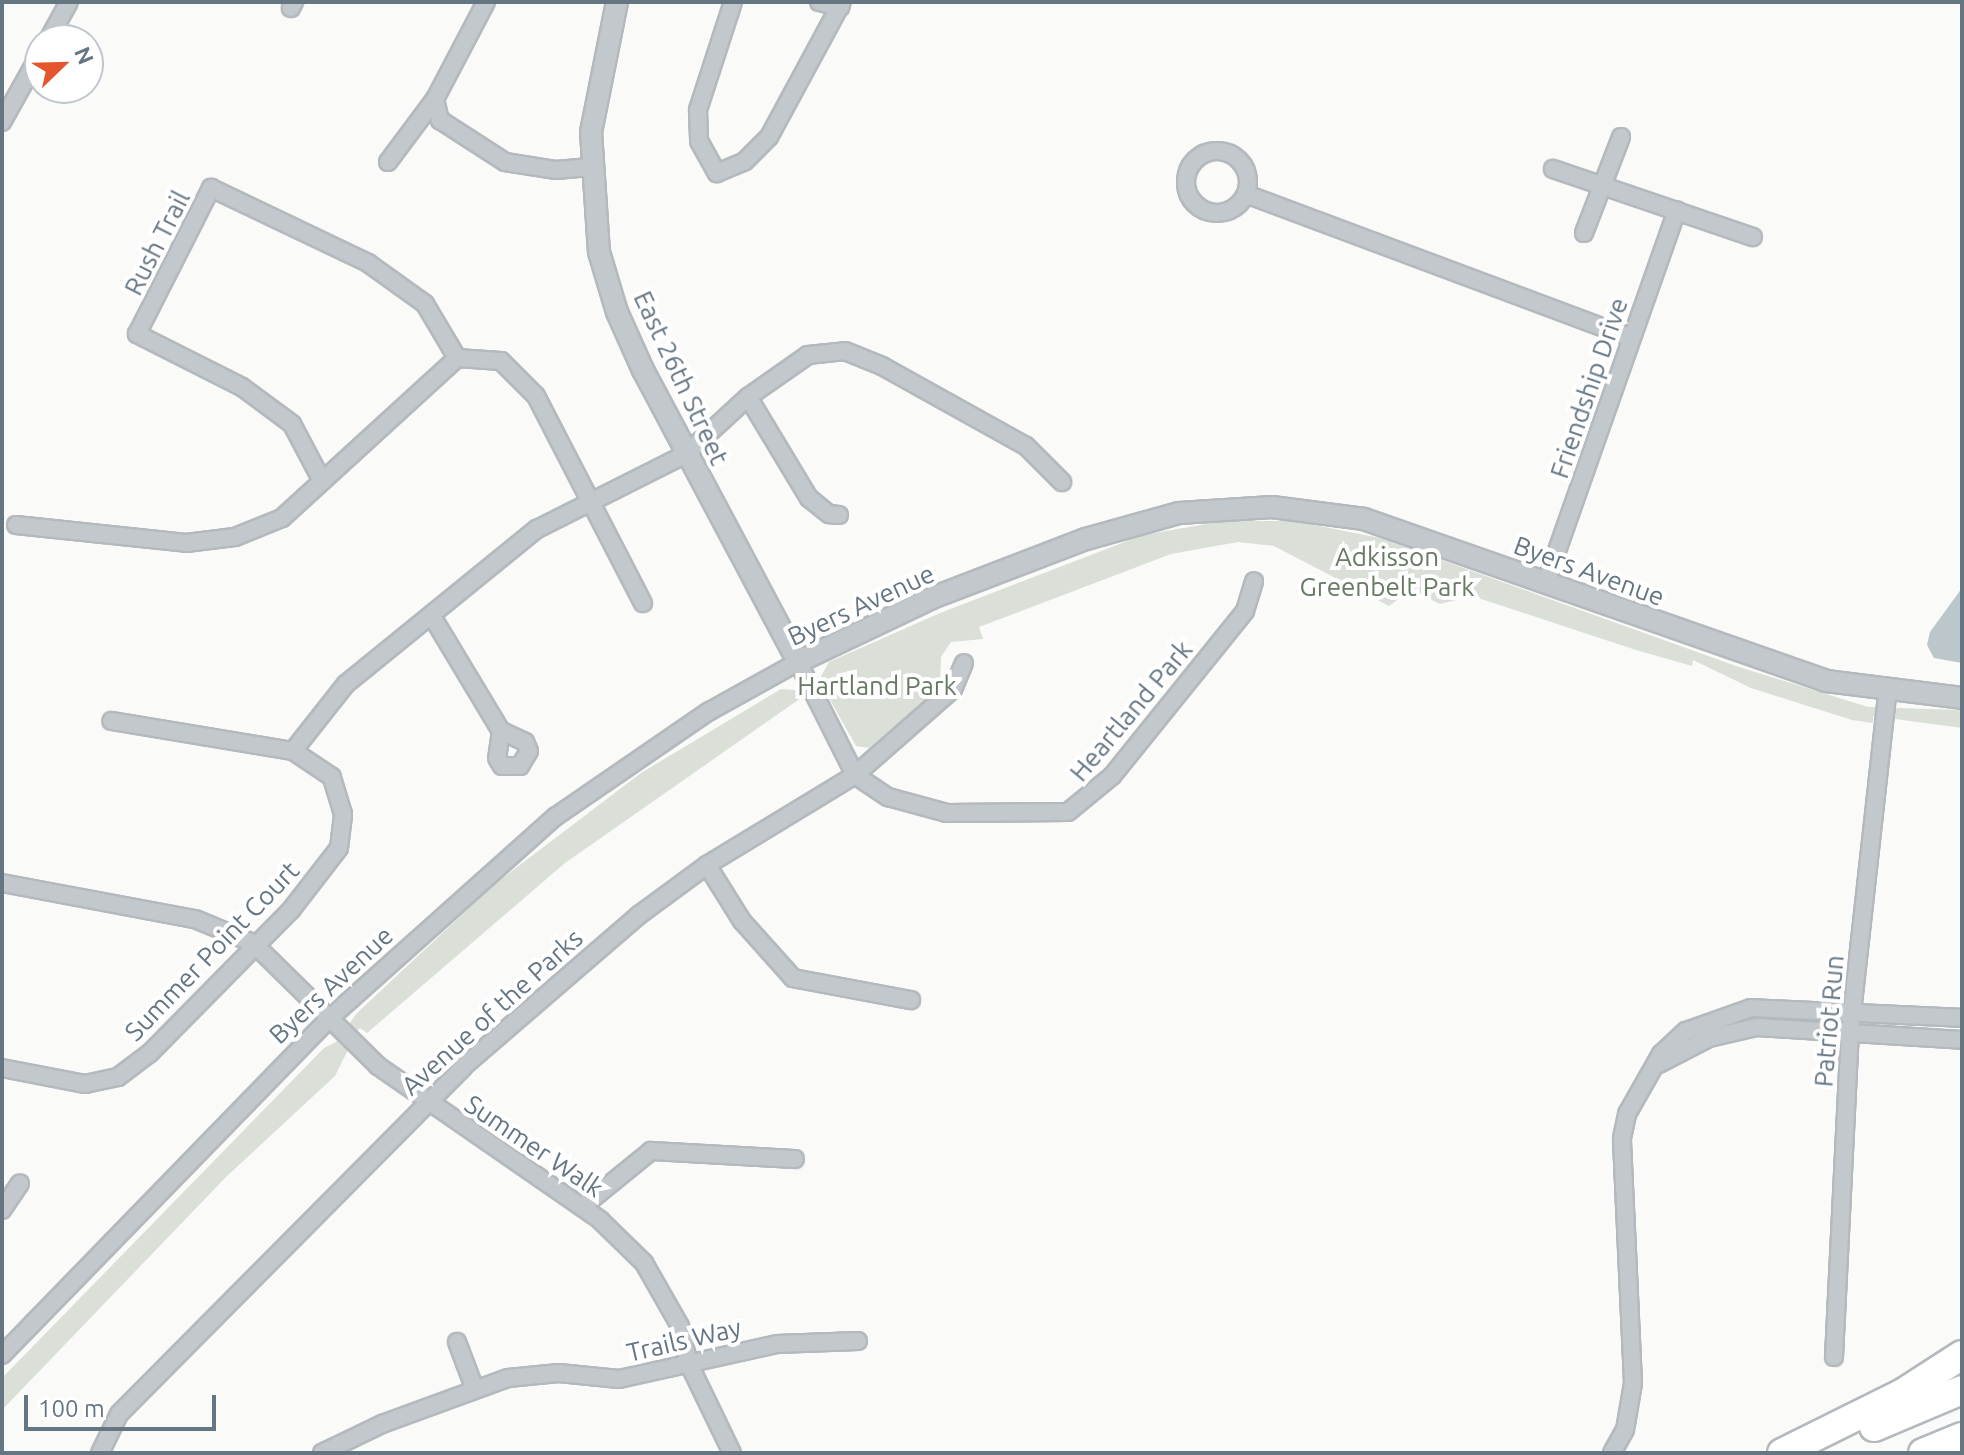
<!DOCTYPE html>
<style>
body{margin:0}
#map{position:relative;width:1964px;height:1455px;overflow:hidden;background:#fafaf8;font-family:Ubuntu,sans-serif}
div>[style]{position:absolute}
.green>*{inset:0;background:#dadfd7}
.water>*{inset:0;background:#bbc7cb}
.roads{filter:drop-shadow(2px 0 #b4b9bd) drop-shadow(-2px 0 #b4b9bd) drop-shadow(0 2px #b4b9bd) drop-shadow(0 -2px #b4b9bd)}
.minor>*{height:16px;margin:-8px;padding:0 8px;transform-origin:8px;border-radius:8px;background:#c3c8cc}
.minor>.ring{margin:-8px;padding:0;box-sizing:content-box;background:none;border:16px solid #c3c8cc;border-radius:50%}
.tertiary>*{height:20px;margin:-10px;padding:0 10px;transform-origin:10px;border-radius:10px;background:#c3c8cc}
.motorway>*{height:28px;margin:-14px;padding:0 14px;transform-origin:14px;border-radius:14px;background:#fff}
span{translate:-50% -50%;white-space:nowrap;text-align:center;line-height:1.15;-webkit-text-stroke:8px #fff;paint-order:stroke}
.street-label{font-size:26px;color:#657683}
.park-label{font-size:26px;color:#687a64}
.frame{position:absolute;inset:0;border:4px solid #657683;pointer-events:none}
.north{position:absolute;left:24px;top:24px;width:80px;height:80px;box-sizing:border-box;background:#fff;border:2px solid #c1c8cd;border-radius:50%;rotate:67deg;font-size:22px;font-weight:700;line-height:32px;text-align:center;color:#657683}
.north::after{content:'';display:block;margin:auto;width:28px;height:36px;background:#e4572e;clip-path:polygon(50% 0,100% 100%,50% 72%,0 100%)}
.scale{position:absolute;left:24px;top:1395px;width:192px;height:36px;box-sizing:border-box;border:4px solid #657683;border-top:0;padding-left:10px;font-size:24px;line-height:28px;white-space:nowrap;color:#657683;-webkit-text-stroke:6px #fff;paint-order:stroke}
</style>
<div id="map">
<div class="green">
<div style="clip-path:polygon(1224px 521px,1294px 521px,1380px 538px,1736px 666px,1868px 707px,1962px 710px,1962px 728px,1873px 716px,1873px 723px,1852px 720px,1751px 688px,1693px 660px,1692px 666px,1636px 650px,1472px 596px,1440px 604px,1411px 590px,1389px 606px,1274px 546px,1238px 542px,1171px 554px,979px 627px,983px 639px,951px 642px,941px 657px,940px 687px,869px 748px,856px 746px,821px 684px,565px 863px,367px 1033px,360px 1028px,344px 1046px,348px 1050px,335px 1076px,226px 1177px,2px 1410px,2px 1378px,324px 1048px,336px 1042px,357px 1013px,496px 883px,641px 773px,781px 689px,796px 690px,820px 678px,829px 662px,940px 613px,1143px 535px)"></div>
</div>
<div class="water">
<div style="clip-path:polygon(1962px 588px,1962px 663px,1934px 658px,1927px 645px,1930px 632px)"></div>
</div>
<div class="roads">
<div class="minor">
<div style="left:486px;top:2px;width:110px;rotate:117.7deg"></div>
<div style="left:435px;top:99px;width:22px;rotate:77deg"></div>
<div style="left:440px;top:120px;width:77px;rotate:32.9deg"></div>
<div style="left:505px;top:162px;width:52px;rotate:8.9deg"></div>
<div style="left:556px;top:170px;width:34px;rotate:-5deg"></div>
<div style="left:733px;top:2px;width:114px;rotate:108deg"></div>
<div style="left:698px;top:110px;width:31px;rotate:88deg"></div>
<div style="left:699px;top:141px;width:37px;rotate:61deg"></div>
<div style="left:717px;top:173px;width:30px;rotate:-23deg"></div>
<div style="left:745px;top:161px;width:34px;rotate:-45deg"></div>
<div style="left:769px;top:137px;width:153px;rotate:-61.6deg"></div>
<div style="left:819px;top:2px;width:22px;rotate:13deg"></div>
<div style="left:291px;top:8px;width:7px;rotate:-63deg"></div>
<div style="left:48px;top:40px;width:43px;rotate:-61.1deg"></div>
<div style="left:2px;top:122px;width:78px;rotate:-60.8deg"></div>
<div class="ring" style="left:1186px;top:151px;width:46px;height:46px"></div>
<div style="left:388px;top:162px;width:79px;rotate:-53.3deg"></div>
<div style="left:1553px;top:169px;width:211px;rotate:18.8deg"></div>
<div style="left:1246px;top:194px;width:411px;rotate:20.5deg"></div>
<div style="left:1584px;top:233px;width:103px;rotate:-68.9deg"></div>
<div style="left:748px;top:397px;width:118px;rotate:58.9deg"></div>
<div style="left:809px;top:498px;width:26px;rotate:39deg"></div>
<div style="left:829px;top:514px;width:10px;rotate:6deg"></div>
<div style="left:321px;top:479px;width:62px;rotate:-117.8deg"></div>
<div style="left:292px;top:424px;width:62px;rotate:-143.5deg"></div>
<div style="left:242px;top:387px;width:118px;rotate:-153.2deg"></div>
<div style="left:137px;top:334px;width:164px;rotate:-63.1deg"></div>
<div style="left:211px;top:188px;width:174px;rotate:25.5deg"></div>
<div style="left:368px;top:263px;width:70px;rotate:35.7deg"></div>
<div style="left:425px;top:304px;width:63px;rotate:59.3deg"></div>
<div style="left:16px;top:525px;width:171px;rotate:6deg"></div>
<div style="left:186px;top:543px;width:49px;rotate:-7deg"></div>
<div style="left:235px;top:537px;width:51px;rotate:-22deg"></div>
<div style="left:282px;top:518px;width:237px;rotate:-42.4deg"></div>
<div style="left:457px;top:358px;width:44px;rotate:3.9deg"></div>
<div style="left:501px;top:361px;width:49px;rotate:45deg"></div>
<div style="left:536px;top:396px;width:233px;rotate:62.7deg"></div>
<div style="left:1546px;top:582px;width:394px;rotate:-70.6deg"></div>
<div style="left:433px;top:618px;width:132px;rotate:59deg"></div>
<div style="left:501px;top:731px;width:27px;rotate:98deg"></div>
<div style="left:497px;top:758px;width:9px;rotate:58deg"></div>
<div style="left:502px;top:766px;width:18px"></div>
<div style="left:520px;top:766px;width:17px;rotate:-59deg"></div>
<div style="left:529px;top:751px;width:10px;rotate:-114deg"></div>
<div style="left:525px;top:742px;width:26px;rotate:-155deg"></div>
<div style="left:293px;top:751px;width:85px;rotate:-51.7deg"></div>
<div style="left:346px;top:684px;width:246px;rotate:-39.1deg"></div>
<div style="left:537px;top:529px;width:167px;rotate:-26.7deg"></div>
<div style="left:686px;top:454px;width:84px;rotate:-42.6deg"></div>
<div style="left:748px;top:397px;width:73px;rotate:-35deg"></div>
<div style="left:808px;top:355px;width:37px;rotate:-6deg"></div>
<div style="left:845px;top:351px;width:40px;rotate:22deg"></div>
<div style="left:882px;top:366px;width:165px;rotate:29.1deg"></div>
<div style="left:1026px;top:446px;width:51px;rotate:45deg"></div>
<div style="left:707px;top:865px;width:66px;rotate:58deg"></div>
<div style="left:742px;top:921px;width:76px;rotate:48.2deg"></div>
<div style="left:793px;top:978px;width:120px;rotate:10.6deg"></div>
<div style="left:2px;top:883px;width:196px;rotate:10.6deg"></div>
<div style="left:195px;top:919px;width:63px;rotate:22.5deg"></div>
<div style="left:253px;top:943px;width:175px;rotate:44.5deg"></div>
<div style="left:378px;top:1066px;width:270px;rotate:34.7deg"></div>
<div style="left:600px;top:1220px;width:62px;rotate:44.3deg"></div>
<div style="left:644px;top:1263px;width:73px;rotate:60.3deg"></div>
<div style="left:680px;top:1326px;width:37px;rotate:77deg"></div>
<div style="left:688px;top:1362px;width:101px;rotate:64.2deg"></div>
<div style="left:1659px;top:1064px;width:56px;rotate:-27.5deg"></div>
<div style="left:1709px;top:1038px;width:49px;rotate:-12.9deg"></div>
<div style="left:1757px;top:1027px;width:205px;rotate:3.6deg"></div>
<div style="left:2px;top:1068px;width:85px;rotate:10.9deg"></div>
<div style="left:85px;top:1084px;width:34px;rotate:-12deg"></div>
<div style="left:118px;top:1077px;width:40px;rotate:-37deg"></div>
<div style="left:150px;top:1053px;width:201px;rotate:-45.4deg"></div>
<div style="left:291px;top:910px;width:78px;rotate:-52.3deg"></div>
<div style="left:339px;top:848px;width:34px;rotate:-83deg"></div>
<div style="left:343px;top:814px;width:39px;rotate:-107deg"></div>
<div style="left:332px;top:777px;width:47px;rotate:-146.3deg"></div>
<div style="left:293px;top:751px;width:184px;rotate:-170.6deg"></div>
<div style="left:582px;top:1207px;width:89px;rotate:-39.1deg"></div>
<div style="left:651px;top:1151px;width:144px;rotate:3.2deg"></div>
<div style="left:2px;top:1210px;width:32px;rotate:-56deg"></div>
<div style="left:457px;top:1342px;width:48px;rotate:69.3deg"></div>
<div style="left:2px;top:1355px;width:470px;rotate:-45.8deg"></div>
<div style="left:330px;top:1018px;width:302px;rotate:-41.8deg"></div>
<div style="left:555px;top:817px;width:186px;rotate:-34.5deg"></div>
<div style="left:708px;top:712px;width:103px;rotate:-29.1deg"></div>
<div style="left:798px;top:662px;width:127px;rotate:63.2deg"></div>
<div style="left:855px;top:775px;width:40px;rotate:34deg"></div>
<div style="left:888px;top:797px;width:61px;rotate:15.2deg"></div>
<div style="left:947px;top:813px;width:121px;rotate:-0.5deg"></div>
<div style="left:1068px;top:812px;width:57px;rotate:-39.3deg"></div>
<div style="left:1112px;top:776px;width:212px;rotate:-51.1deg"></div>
<div style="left:1245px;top:611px;width:31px;rotate:-73deg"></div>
<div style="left:1834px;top:1357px;width:326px;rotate:-87.2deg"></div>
<div style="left:1850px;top:1031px;width:344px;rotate:-83.7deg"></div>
<div style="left:100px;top:1453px;width:43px;rotate:-64deg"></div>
<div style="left:119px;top:1414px;width:490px;rotate:-45.2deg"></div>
<div style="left:464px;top:1066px;width:231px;rotate:-40.8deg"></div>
<div style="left:639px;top:915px;width:84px;rotate:-36.3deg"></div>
<div style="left:707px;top:865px;width:173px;rotate:-31.3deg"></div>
<div style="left:855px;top:775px;width:130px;rotate:-41.3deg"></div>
<div style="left:953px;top:689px;width:28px;rotate:-67deg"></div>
<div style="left:322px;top:1453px;width:67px;rotate:-25.8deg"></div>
<div style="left:382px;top:1424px;width:134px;rotate:-20.1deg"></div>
<div style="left:508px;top:1378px;width:51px;rotate:-5.6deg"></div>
<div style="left:559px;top:1373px;width:60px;rotate:5.7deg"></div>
<div style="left:619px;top:1379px;width:162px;rotate:-12.5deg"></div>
<div style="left:777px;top:1344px;width:81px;rotate:-2.1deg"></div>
<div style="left:1612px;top:1453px;width:26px;rotate:-61deg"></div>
<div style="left:1625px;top:1430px;width:48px;rotate:-80.3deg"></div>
<div style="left:1633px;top:1383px;width:245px;rotate:-92.6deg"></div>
<div style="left:1622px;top:1138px;width:25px;rotate:-78deg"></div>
<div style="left:1627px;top:1114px;width:69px;rotate:-60.5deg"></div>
<div style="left:1661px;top:1054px;width:34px;rotate:-43deg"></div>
<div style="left:1686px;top:1031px;width:69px;rotate:-19.5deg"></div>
<div style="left:1751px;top:1008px;width:211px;rotate:2.7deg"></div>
</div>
<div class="tertiary">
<div style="left:617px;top:2px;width:133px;rotate:101.3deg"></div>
<div style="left:591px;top:132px;width:120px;rotate:86.2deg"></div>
<div style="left:599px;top:252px;width:63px;rotate:73.3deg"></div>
<div style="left:617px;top:312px;width:64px;rotate:65.9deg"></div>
<div style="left:643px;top:370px;width:331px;rotate:62deg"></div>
<div style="left:798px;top:662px;width:148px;rotate:-25.5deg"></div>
<div style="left:932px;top:598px;width:165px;rotate:-21deg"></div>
<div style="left:1086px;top:539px;width:97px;rotate:-15.6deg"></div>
<div style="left:1179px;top:513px;width:93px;rotate:-3.7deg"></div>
<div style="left:1272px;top:507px;width:93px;rotate:7.4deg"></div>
<div style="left:1364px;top:519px;width:490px;rotate:19.3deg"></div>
<div style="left:1826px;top:681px;width:137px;rotate:7.1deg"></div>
</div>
<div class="motorway">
<div style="left:1874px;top:1427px;width:95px;rotate:-22.8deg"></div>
<div style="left:1782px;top:1453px;width:135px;rotate:-26.4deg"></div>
<div style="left:1903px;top:1393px;width:70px;rotate:-32.8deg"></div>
<div style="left:1923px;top:1453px;width:42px;rotate:-22.3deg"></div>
</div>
</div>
<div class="street-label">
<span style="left:157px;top:243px;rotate:-63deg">Rush Trail</span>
<span style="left:681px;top:378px;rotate:65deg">East 26th Street</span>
<span style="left:1589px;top:388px;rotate:-71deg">Friendship Drive</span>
<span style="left:1589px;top:571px;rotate:20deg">Byers Avenue</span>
<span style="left:861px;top:605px;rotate:-25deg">Byers Avenue</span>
<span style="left:1131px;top:711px;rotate:-50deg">Heartland Park</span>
<span style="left:212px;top:951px;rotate:-46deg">Summer Point Court</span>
<span style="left:331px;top:985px;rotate:-43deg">Byers Avenue</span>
<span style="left:492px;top:1012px;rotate:-42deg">Avenue of the Parks</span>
<span style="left:1829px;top:1021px;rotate:-85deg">Patriot Run</span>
<span style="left:534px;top:1146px;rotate:34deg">Summer Walk</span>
<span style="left:684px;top:1340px;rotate:-13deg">Trails Way</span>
</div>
<div class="park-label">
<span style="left:1387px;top:572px">Adkisson<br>Greenbelt Park</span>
<span style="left:877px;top:686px">Hartland Park</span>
</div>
<div class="frame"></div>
<div class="north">N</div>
<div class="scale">100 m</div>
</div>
